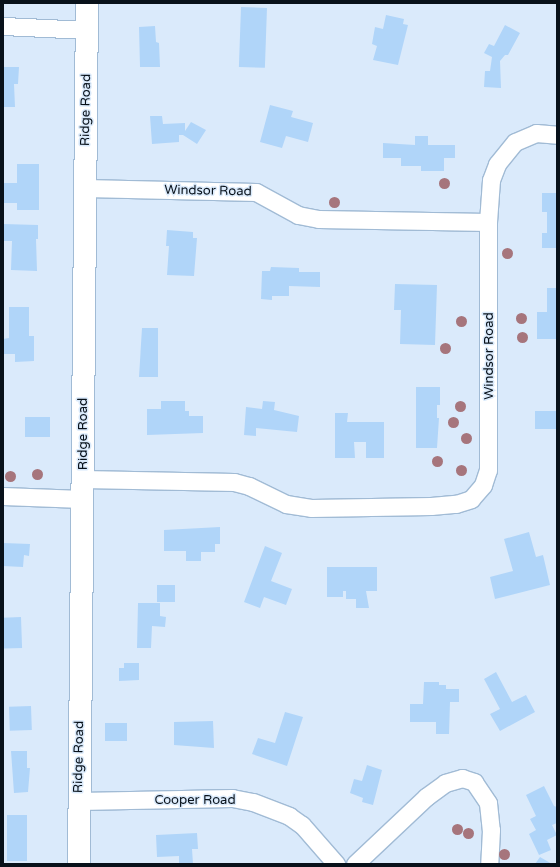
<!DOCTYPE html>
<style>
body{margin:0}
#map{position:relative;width:560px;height:867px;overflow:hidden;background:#daeafb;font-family:"Varela Round",sans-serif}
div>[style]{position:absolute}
.building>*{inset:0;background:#b0d5f9;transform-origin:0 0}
.roads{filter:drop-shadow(1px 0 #a1bbd5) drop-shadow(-1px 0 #a1bbd5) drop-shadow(0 1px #a1bbd5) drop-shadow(0 -1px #a1bbd5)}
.minor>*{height:17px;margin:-8.5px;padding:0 8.5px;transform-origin:8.5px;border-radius:8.5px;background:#fff}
.secondary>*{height:22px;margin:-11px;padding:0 11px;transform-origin:11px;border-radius:11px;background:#fff}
.trees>*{width:11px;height:11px;margin:-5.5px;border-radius:50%;background:#a6757c}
span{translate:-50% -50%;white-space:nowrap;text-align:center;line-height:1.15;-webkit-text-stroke:3px #daeafb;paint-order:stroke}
.street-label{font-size:13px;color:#08111a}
.frame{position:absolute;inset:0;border:4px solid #08111a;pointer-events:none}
</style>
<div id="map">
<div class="building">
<div style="left:241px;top:7px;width:26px;height:60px;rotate:2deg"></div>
<div style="clip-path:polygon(386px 15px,404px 19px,403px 24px,408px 25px,398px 65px,373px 60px,377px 46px,372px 44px,375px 27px,383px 29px)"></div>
<div style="clip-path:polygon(505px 25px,520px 33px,508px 55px,505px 55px,500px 61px,501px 88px,484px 87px,485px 71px,490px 71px,492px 57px,484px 53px,489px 44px,494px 46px)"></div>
<div style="clip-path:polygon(155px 26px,156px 42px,159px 43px,160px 67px,140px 67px,139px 27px)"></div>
<div style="clip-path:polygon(3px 67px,19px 67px,18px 84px,14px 84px,15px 107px,3px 107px)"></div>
<div style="clip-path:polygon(270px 105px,293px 111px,291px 117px,313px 123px,308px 142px,286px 136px,282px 148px,260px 142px)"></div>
<div style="clip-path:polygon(150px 116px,162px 116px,163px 124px,185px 123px,185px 131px,191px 122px,206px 130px,197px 144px,183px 135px,179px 135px,179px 142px,152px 144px)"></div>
<div style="clip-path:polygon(415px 136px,428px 136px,428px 145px,455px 145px,455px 158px,444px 158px,444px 171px,421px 171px,421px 166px,401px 166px,401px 158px,383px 158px,383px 143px,415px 145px)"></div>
<div style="clip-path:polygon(17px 164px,39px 164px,39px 210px,17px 210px,17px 203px,3px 203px,3px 183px,17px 183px)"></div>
<div style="clip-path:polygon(542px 193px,557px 193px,557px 248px,542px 248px,542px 233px,547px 233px,547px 212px,542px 212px)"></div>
<div style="clip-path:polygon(3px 224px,38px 225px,38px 239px,36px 239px,37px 271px,11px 270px,12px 241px,3px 241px)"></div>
<div style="clip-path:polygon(167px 230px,193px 232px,193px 238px,197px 238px,194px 276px,167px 275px,169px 246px,166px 246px)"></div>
<div style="clip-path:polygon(271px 267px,299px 268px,299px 272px,320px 272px,320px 287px,289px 286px,289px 296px,272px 296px,272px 300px,261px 299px,262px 271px,270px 271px)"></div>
<div style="clip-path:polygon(395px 284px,437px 285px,435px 345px,400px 344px,401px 310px,394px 310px)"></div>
<div style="clip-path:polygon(547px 288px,557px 288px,556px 339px,537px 339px,537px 312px,547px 312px)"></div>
<div style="clip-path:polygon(9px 307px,29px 307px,29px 336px,34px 336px,34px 361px,15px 362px,15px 354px,3px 354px,3px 339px,9px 338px)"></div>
<div style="clip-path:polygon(142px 328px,158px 328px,158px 377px,139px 377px)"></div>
<div style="clip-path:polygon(416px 387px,440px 387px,440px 405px,437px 405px,437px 418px,439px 418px,437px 448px,416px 448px)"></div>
<div style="clip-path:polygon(161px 401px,185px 401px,185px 411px,189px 411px,189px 416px,203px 416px,203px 433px,147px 435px,147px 409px,161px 409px)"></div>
<div style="clip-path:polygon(263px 401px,275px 402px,274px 410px,299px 416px,297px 432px,256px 428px,256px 436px,244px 435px,246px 407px,262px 409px)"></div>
<div style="left:535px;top:411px;width:22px;height:18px"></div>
<div style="clip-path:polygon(335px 413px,348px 413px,347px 422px,384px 422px,384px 458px,366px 458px,366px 442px,354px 442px,355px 458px,335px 458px)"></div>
<div style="left:50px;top:417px;width:20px;height:25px;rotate:90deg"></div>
<div style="clip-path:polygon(220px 527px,220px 544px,215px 544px,215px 552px,201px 552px,201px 561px,186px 561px,186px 551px,164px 551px,164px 530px)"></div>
<div style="clip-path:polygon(529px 532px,536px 557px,543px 555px,550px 585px,495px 599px,490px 577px,513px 571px,504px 539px)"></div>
<div style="clip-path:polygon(3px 543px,30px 544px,29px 556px,24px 555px,23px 567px,3px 566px)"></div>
<div style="clip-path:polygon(265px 546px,282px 553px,271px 581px,292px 589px,286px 605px,264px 597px,260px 608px,244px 602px)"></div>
<div style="clip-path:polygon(327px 567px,377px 567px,377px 591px,366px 591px,369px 608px,356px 608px,356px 599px,346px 599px,346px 591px,343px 591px,343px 597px,327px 597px)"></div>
<div style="left:157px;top:585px;width:18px;height:17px"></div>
<div style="clip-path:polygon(138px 603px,160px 603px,160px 616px,166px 617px,165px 627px,152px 626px,151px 648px,137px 648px)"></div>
<div style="left:21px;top:617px;width:31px;height:18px;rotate:88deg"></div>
<div style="clip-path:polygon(124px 663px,139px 663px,139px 680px,119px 681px,119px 668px,124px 668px)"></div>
<div style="clip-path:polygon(496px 672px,512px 702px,526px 695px,535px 712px,500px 731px,490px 714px,500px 709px,484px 679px)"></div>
<div style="clip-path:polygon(424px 682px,439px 682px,439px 685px,446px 685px,446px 689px,459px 689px,459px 702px,450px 702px,449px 734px,436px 734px,436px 722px,410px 722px,410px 704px,423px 704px)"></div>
<div style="left:31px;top:706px;width:24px;height:22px;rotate:88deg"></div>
<div style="clip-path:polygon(285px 712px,303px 717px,287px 766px,252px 754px,258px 738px,275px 743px)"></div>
<div style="clip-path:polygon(213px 721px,214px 748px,174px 745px,174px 722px)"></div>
<div style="left:105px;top:723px;width:22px;height:18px"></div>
<div style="clip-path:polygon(11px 751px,27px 751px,27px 768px,30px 768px,28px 792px,14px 793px)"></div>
<div style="clip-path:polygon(367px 765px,382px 770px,373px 805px,362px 802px,363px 798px,350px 793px,354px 779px,362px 781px)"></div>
<div style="clip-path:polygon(544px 786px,554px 806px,557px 807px,557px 823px,552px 825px,557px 835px,547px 840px,551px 850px,539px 855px,529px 834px,536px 830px,530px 819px,536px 816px,526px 795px)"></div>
<div style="left:7px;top:815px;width:20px;height:46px"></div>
<div style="clip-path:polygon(197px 833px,198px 849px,192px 849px,193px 864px,179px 864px,179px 856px,157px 857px,156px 835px)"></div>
<div style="clip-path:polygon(540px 857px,552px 864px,535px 864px)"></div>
</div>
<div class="roads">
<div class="minor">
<div style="left:3px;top:26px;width:84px;rotate:2.7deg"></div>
<div style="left:85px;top:188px;width:171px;rotate:1.3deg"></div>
<div style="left:256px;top:192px;width:48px;rotate:28.7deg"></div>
<div style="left:298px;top:215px;width:21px;rotate:11deg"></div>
<div style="left:319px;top:219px;width:169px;rotate:1deg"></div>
<div style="left:83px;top:479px;width:151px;rotate:1.1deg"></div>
<div style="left:234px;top:482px;width:16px;rotate:15deg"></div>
<div style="left:249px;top:486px;width:41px;rotate:25.9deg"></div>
<div style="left:286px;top:504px;width:25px;rotate:9deg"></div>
<div style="left:311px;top:508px;width:120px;rotate:-1deg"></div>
<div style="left:431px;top:506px;width:25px;rotate:-5deg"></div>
<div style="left:456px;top:504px;width:16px;rotate:-18deg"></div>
<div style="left:471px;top:499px;width:18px;rotate:-49deg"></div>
<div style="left:483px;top:485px;width:16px;rotate:-72deg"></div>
<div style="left:488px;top:470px;width:248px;rotate:-90deg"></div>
<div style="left:488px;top:222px;width:42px;rotate:-85.9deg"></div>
<div style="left:491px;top:180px;width:17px;rotate:-69deg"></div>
<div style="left:497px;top:164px;width:28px;rotate:-51deg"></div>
<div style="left:515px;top:142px;width:23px;rotate:-23deg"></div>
<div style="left:536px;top:133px;width:21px;rotate:5deg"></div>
<div style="left:3px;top:496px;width:79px;rotate:2.2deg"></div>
<div style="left:79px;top:801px;width:153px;rotate:-1.1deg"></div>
<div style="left:232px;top:798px;width:21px;rotate:11deg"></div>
<div style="left:253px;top:802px;width:39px;rotate:21deg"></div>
<div style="left:289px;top:816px;width:16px;rotate:35deg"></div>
<div style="left:302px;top:825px;width:52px;rotate:48.9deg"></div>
<div style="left:355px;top:864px;width:98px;rotate:-43.3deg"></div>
<div style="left:426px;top:797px;width:24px;rotate:-36deg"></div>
<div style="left:445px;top:783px;width:18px;rotate:-16deg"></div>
<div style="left:462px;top:778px;width:13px;rotate:18deg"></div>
<div style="left:474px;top:782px;width:25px;rotate:56deg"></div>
<div style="left:488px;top:803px;width:27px;rotate:84deg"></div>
<div style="left:491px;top:830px;width:34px;rotate:93deg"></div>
</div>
<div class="secondary">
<div style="left:79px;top:864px;width:861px;rotate:-89.47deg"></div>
</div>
</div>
<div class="trees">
<div style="left:444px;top:183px"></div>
<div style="left:334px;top:202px"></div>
<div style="left:507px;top:253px"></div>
<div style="left:521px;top:318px"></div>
<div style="left:461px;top:321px"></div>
<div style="left:522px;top:337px"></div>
<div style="left:445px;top:348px"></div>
<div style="left:460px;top:406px"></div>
<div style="left:453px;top:422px"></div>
<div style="left:466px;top:438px"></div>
<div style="left:437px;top:461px"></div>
<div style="left:461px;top:470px"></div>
<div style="left:37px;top:474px"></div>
<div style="left:10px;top:476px"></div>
<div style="left:457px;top:829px"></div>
<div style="left:468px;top:833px"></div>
<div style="left:504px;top:854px"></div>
</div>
<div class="street-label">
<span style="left:86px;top:110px;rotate:-89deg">Ridge Road</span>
<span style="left:208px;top:191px;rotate:1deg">Windsor Road</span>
<span style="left:489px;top:356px;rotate:-90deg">Windsor Road</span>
<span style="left:83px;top:434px;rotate:-90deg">Ridge Road</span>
<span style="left:79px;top:757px;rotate:-89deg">Ridge Road</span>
<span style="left:195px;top:800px">Cooper Road</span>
</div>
<div class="frame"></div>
</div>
